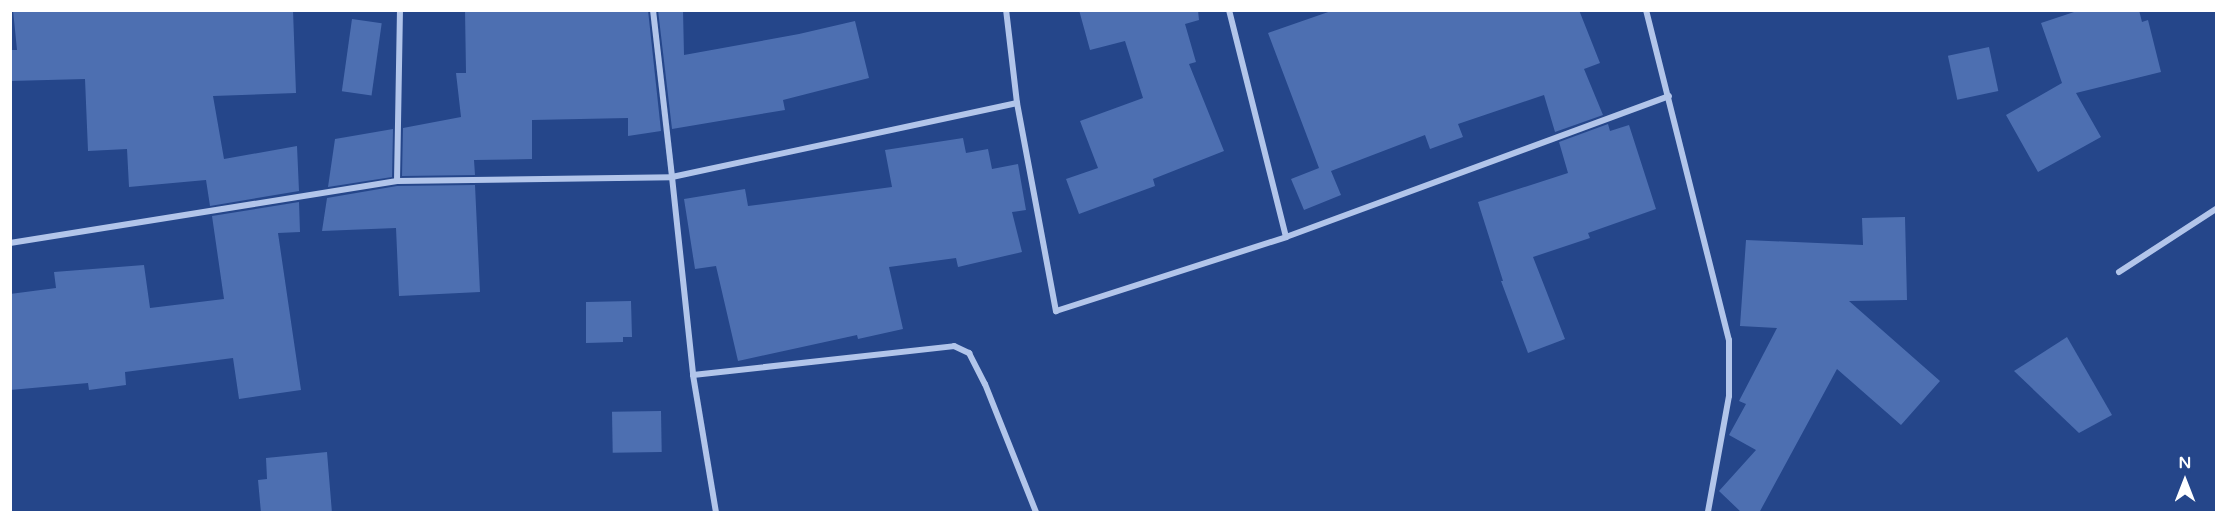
<!DOCTYPE html>
<style>
body{margin:0}
#map{position:relative;width:2227px;height:523px;overflow:hidden;background:#25468a;font-family:"Varela Round",sans-serif}
div>[style]{position:absolute}
.building>*{inset:0;background:#4d6fb1;transform-origin:0 0}
.street>*{height:6px;margin:-3px;padding:0 3px;transform-origin:3px;border-radius:3px;background:#b2c5ea}
span{translate:-50% -50%;white-space:nowrap;text-align:center;line-height:1.15;-webkit-text-stroke:4.5px #25468a;paint-order:stroke}
.frame{position:absolute;inset:0;border:12px solid #fff;pointer-events:none}
.north{position:absolute;left:2155px;top:451px;width:60px;height:60px;-webkit-text-stroke:4px #25468a;paint-order:stroke;rotate:0deg;font-size:16px;font-weight:700;line-height:24px;text-align:center;color:#fff}
.north::after{content:'';display:block;margin:auto;width:21px;height:27px;background:#fff;clip-path:polygon(50% 0,100% 100%,50% 72%,0 100%)}
</style>
<div id="map">
<div class="building">
<div style="clip-path:polygon(13px 10px,293px 10px,296px 93px,213px 96px,224px 159px,297px 146px,299px 191px,210px 206px,206px 180px,129px 187px,127px 149px,88px 151px,85px 79px,10px 81px,10px 50px,17px 50px)"></div>
<div style="clip-path:polygon(465px 10px,648px 10px,661px 131px,628px 136px,628px 118px,532px 120px,532px 159px,474px 160px,475px 175px,402px 176px,403px 128px,461px 117px,456px 73px,466px 73px)"></div>
<div style="clip-path:polygon(658px 10px,683px 10px,684px 55px,799px 34px,855px 21px,869px 78px,783px 100px,785px 110px,672px 129px)"></div>
<div style="clip-path:polygon(1079px 10px,1198px 10px,1199px 20px,1185px 24px,1196px 62px,1189px 64px,1224px 151px,1153px 179px,1155px 186px,1079px 214px,1066px 179px,1098px 168px,1080px 121px,1143px 98px,1125px 41px,1090px 50px)"></div>
<div style="clip-path:polygon(1334px 10px,1579px 10px,1600px 63px,1584px 69px,1603px 115px,1555px 132px,1544px 95px,1458px 124px,1463px 137px,1430px 149px,1425px 135px,1331px 171px,1341px 195px,1304px 210px,1291px 179px,1319px 168px,1268px 33px)"></div>
<div style="clip-path:polygon(2080px 10px,2139px 10px,2142px 22px,2148px 20px,2161px 72px,2076px 93px,2101px 137px,2038px 172px,2006px 115px,2062px 83px,2041px 23px)"></div>
<div style="left:352px;top:19px;width:30px;height:73px;rotate:8deg"></div>
<div style="left:1989px;top:47px;width:45px;height:42px;rotate:78deg"></div>
<div style="clip-path:polygon(1608px 124px,1610px 131px,1629px 125px,1656px 209px,1588px 233px,1590px 238px,1533px 257px,1565px 339px,1528px 353px,1501px 281px,1503px 281px,1478px 202px,1568px 173px,1559px 142px)"></div>
<div style="clip-path:polygon(393px 129px,392px 177px,328px 187px,335px 139px)"></div>
<div style="clip-path:polygon(963px 138px,966px 153px,988px 149px,992px 169px,1018px 164px,1026px 210px,1012px 212px,1022px 252px,958px 267px,956px 258px,889px 267px,903px 329px,858px 339px,857px 335px,738px 361px,716px 266px,695px 269px,684px 199px,745px 189px,748px 206px,892px 187px,885px 150px)"></div>
<div style="clip-path:polygon(475px 185px,480px 292px,399px 296px,396px 228px,322px 231px,327px 198px,397px 186px)"></div>
<div style="clip-path:polygon(299px 202px,300px 232px,278px 233px,301px 390px,239px 399px,233px 358px,125px 372px,126px 385px,89px 390px,88px 383px,10px 390px,10px 294px,56px 288px,54px 272px,144px 265px,150px 308px,224px 299px,212px 216px)"></div>
<div style="clip-path:polygon(1905px 217px,1907px 300px,1849px 301px,1940px 381px,1901px 425px,1837px 369px,1759px 513px,1742px 513px,1719px 491px,1756px 450px,1729px 435px,1746px 404px,1739px 401px,1777px 328px,1740px 326px,1746px 240px,1863px 245px,1862px 218px)"></div>
<div style="clip-path:polygon(631px 301px,632px 337px,623px 337px,623px 342px,586px 343px,586px 302px)"></div>
<div style="clip-path:polygon(2067px 337px,2112px 415px,2079px 433px,2014px 371px)"></div>
<div style="left:661px;top:411px;width:41px;height:49px;rotate:89deg"></div>
<div style="clip-path:polygon(327px 452px,332px 513px,261px 513px,258px 480px,267px 479px,266px 458px)"></div>
</div>
<div class="street">
<div style="left:653px;top:10px;width:168px;rotate:83.5deg"></div>
<div style="left:672px;top:177px;width:353px;rotate:-12.1deg"></div>
<div style="left:1017px;top:103px;width:94px;rotate:-96.7deg"></div>
<div style="left:1229px;top:10px;width:234px;rotate:75.9deg"></div>
<div style="left:1646px;top:10px;width:340px;rotate:75.9deg"></div>
<div style="left:1729px;top:340px;width:56px;rotate:90deg"></div>
<div style="left:1729px;top:396px;width:118px;rotate:100.3deg"></div>
<div style="left:1017px;top:103px;width:212px;rotate:79.4deg"></div>
<div style="left:1056px;top:311px;width:242px;rotate:-17.8deg"></div>
<div style="left:1286px;top:237px;width:408px;rotate:-20.2deg"></div>
<div style="left:397px;top:181px;width:171px;rotate:-89deg"></div>
<div style="left:10px;top:243px;width:392px;rotate:-9.1deg"></div>
<div style="left:397px;top:181px;width:275px;rotate:-0.8deg"></div>
<div style="left:672px;top:177px;width:199px;rotate:83.9deg"></div>
<div style="left:693px;top:375px;width:139px;rotate:80.5deg"></div>
<div style="left:2119px;top:272px;width:116px;rotate:-33deg"></div>
<div style="left:693px;top:375px;width:263px;rotate:-6.3deg"></div>
<div style="left:954px;top:346px;width:17px;rotate:25deg"></div>
<div style="left:969px;top:353px;width:35px;rotate:63deg"></div>
<div style="left:985px;top:384px;width:138px;rotate:68.3deg"></div>
</div>
<div class="frame"></div>
<div class="north">N</div>
</div>
